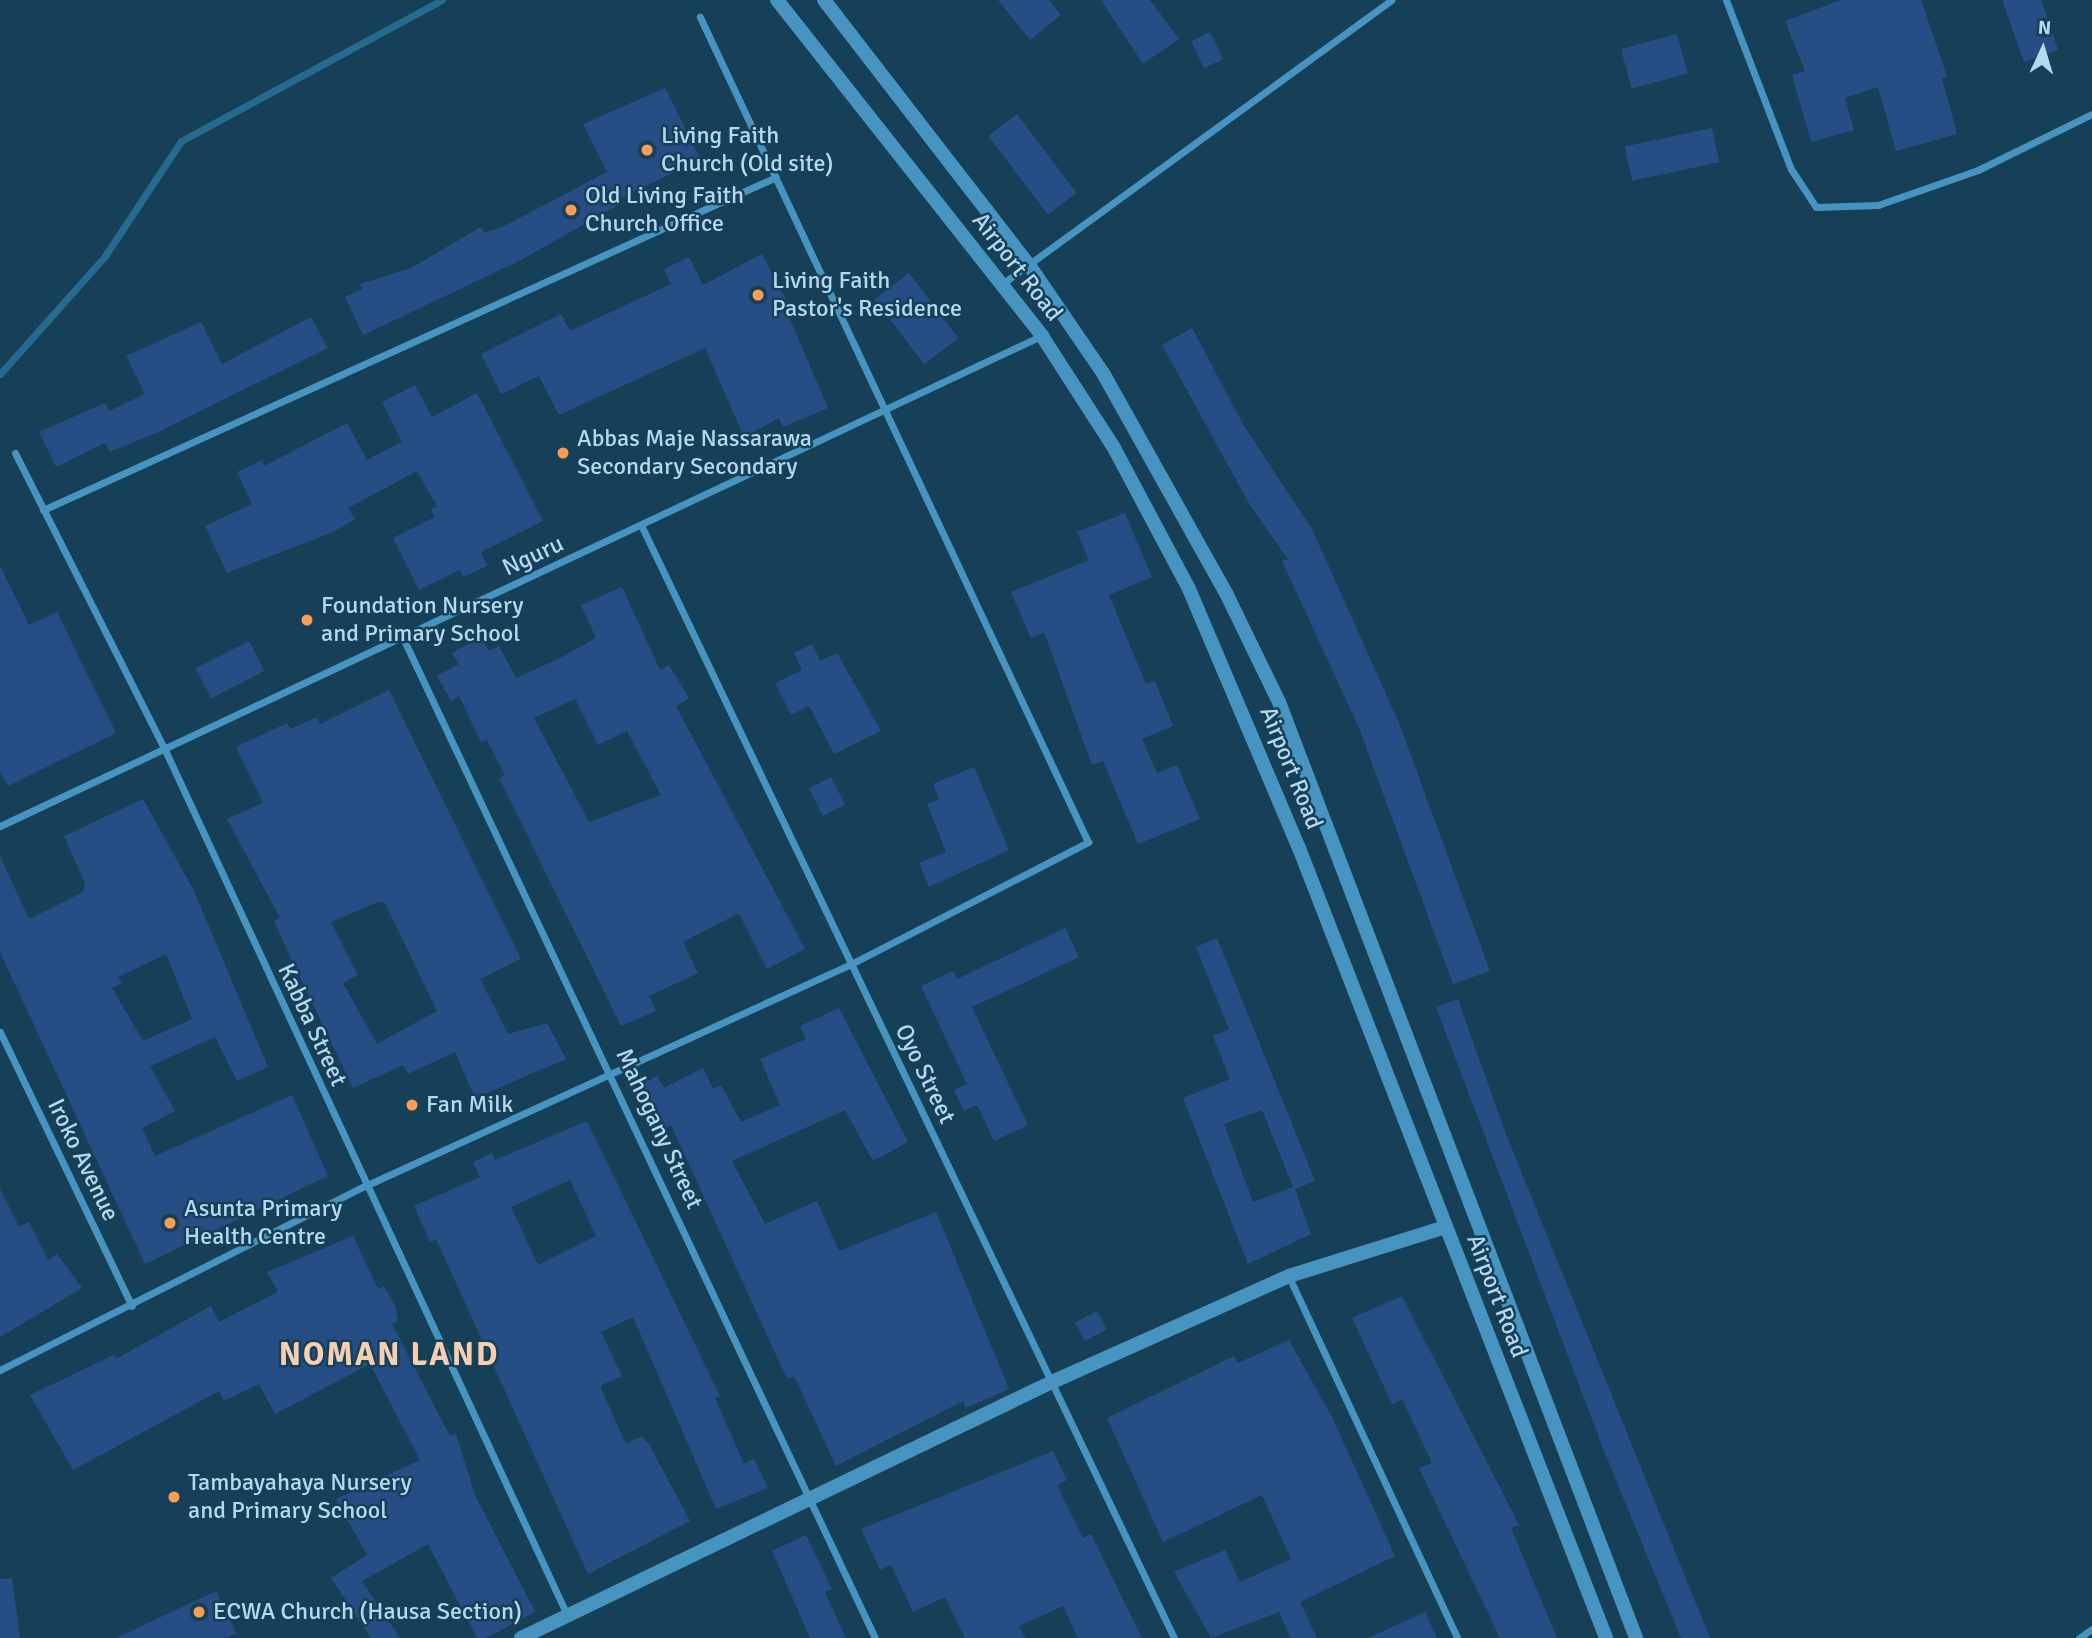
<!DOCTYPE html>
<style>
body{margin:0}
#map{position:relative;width:2092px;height:1638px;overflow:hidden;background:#164057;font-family:Signika,sans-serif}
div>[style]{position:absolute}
.stream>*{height:7px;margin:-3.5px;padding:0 3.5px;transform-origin:3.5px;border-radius:3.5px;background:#276a8f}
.building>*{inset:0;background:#264e84;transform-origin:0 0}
.minor>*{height:7px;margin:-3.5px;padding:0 3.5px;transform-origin:3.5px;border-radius:3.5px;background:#4794c1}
.secondary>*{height:14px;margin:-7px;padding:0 7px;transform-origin:7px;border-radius:7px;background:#4794c1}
.dots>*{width:19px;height:19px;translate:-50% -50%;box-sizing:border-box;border:4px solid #164057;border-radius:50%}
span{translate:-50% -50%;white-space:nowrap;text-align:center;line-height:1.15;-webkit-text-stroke:5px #164057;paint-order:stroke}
.poi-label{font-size:24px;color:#b4d8f0}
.left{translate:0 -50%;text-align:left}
.street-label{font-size:24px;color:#b4d8f0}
.district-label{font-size:32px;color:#f6ceb1;font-weight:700;letter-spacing:2px}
.north{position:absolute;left:2008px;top:14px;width:70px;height:70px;-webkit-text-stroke:5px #164057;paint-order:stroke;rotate:4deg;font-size:19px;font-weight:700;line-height:28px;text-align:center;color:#b4d8f0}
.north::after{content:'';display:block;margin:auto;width:24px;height:32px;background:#b4d8f0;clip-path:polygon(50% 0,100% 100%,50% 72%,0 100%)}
</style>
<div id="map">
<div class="stream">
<div style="left:0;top:374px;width:158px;rotate:-48.3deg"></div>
<div style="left:105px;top:256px;width:138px;rotate:-56.5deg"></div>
<div style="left:181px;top:141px;width:297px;rotate:-28.4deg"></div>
</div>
<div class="building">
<div style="clip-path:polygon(998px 0,1049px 0,1061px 15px,1030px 40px)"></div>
<div style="clip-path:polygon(1101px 0,1150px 0,1179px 39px,1143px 64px)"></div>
<div style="clip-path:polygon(1841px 0,1921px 0,1947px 76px,1942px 78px,1957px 134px,1896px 151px,1878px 87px,1845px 98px,1854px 130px,1811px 142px,1792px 75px,1805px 71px,1785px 21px)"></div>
<div style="clip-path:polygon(2002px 0,2041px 0,2058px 50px,2024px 62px)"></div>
<div style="left:1210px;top:32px;width:30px;height:21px;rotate:64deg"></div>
<div style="left:1677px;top:34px;width:41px;height:58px;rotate:75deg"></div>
<div style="clip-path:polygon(665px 88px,701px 160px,617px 199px,620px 204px,521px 260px,363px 335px,345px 297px,362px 289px,360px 284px,411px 268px,481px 227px,484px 233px,504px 226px,607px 172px,583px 124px)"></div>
<div style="left:1017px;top:114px;width:99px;height:36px;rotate:53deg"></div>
<div style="left:1712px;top:128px;width:35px;height:89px;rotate:78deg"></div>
<div style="clip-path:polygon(762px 254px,794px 315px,789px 317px,828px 408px,783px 427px,779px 418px,744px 437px,705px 348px,559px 415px,539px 376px,501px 394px,481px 354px,561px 314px,570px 331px,671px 284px,664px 269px,689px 257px,703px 285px)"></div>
<div style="left:909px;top:273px;width:82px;height:43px;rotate:53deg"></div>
<div style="clip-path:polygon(311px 317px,328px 348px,158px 432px,110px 452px,105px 443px,56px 467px,39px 432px,105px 403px,109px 411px,145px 394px,126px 356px,201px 322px,222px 364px)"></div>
<div style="clip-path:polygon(1192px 328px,1244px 426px,1312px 529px,1399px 723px,1490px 971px,1453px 984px,1359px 728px,1282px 561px,1288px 559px,1250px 505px,1162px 345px)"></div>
<div style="clip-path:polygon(415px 385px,432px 417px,477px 393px,543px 521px,481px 552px,487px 566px,463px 577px,460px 570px,419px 590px,393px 538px,435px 517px,431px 509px,437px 506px,417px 471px,348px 508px,355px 519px,333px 532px,227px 573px,205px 526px,252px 504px,237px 472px,262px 460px,264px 466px,347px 423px,367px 460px,402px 442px,382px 402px)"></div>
<div style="clip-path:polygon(1125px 513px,1152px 577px,1109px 595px,1146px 684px,1155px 681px,1173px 726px,1142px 739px,1157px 773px,1177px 765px,1200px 819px,1138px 844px,1103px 761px,1092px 765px,1044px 632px,1031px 638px,1011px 592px,1089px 560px,1077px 532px)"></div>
<div style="clip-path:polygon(0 566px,29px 625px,57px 612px,116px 733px,8px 786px,0 772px)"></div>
<div style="clip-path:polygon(evenodd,622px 587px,660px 670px,669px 665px,689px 698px,676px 706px,805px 949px,767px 969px,739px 913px,683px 942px,698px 973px,649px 996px,656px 1011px,621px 1026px,499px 778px,505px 775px,487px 740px,481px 742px,459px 696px,451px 701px,437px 676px,459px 664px,452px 653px,472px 642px,483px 641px,489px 651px,499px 646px,516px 678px,560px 658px,596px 638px,581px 605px,622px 587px,575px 699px,598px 745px,627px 731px,661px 795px,589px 822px,534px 718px,575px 699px)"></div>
<div style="left:249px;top:641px;width:34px;height:60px;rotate:63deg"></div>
<div style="clip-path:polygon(812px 644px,820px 661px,837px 653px,881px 731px,834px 754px,809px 706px,791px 715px,775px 683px,802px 670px,794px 653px)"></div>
<div style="clip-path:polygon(evenodd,389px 690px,521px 959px,480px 979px,508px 1034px,547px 1023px,566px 1059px,475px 1098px,455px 1052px,408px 1074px,403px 1065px,353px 1088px,288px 952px,274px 921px,280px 918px,227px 819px,263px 803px,236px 747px,287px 723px,290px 729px,317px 717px,320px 724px,389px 690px,378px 902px,385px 903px,437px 1011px,377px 1044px,343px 983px,358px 975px,331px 922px,378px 902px)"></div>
<div style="clip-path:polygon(974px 767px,1009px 850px,929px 887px,919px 863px,946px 852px,927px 804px,939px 799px,933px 784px)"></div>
<div style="left:831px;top:777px;width:31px;height:25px;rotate:63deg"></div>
<div style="clip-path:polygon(evenodd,143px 799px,194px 891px,268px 1067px,237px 1081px,215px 1037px,150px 1066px,175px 1111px,142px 1128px,155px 1156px,292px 1095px,328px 1176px,145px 1264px,0 952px,0 856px,29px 919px,83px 892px,85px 883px,64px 836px,143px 799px,166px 954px,192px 1019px,143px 1041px,112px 988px,122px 983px,118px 977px,166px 954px)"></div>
<div style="clip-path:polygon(1065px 928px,1079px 957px,972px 1007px,1028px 1125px,994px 1141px,977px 1105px,964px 1111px,954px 1090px,967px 1084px,921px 986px,953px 971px,957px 979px)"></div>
<div style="clip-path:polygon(evenodd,1217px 938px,1315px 1181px,1295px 1189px,1311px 1234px,1248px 1264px,1183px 1098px,1230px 1079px,1213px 1036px,1229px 1029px,1196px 947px,1217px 938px,1262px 1110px,1293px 1187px,1253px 1202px,1224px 1124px,1262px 1110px)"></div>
<div style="clip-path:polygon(1458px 999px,1504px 1129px,1710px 1638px,1681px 1638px,1604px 1451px,1436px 1007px)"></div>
<div style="clip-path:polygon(839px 1008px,908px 1142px,873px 1161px,845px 1110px,732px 1161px,765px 1224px,817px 1201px,839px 1251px,936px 1212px,1009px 1389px,966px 1408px,963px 1401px,836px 1466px,794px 1376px,787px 1379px,671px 1125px,662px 1130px,640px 1085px,657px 1076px,664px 1088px,703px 1068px,713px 1089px,721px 1085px,741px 1122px,780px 1105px,760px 1059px,806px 1039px,800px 1026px)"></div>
<div style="clip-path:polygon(evenodd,587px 1121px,720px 1396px,715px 1398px,744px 1464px,754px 1459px,768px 1488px,716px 1509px,633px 1317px,601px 1332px,622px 1376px,600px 1386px,626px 1444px,642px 1436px,650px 1446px,690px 1521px,588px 1574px,436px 1239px,430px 1242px,414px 1206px,480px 1177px,473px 1162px,492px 1153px,495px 1160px,587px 1121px,570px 1180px,596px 1236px,538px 1265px,511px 1207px,570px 1180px)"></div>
<div style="clip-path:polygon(0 1189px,19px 1227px,29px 1222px,48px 1260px,57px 1254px,82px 1288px,0 1337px)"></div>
<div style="clip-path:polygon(353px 1236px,378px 1289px,384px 1286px,395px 1306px,398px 1321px,392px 1324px,450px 1436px,456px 1434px,475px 1495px,535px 1612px,486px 1638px,477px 1638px,428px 1544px,362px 1581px,400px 1638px,371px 1638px,331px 1578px,367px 1555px,336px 1499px,420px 1460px,370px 1364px,275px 1414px,259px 1384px,224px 1401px,219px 1391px,73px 1470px,30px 1395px,114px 1355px,116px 1359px,211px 1306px,219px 1322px,278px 1292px,267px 1272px)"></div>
<div style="clip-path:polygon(1402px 1296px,1519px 1525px,1511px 1528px,1557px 1638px,1500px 1638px,1419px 1468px,1432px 1463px,1402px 1399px,1392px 1404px,1352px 1318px)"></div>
<div style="left:1097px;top:1311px;width:21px;height:25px;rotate:62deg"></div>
<div style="clip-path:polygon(1289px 1340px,1333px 1419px,1395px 1556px,1300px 1602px,1317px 1638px,1291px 1638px,1279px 1612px,1211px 1638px,1174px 1572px,1225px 1550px,1240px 1582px,1291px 1559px,1262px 1495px,1163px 1542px,1107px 1418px,1234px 1356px,1238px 1363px)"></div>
<div style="clip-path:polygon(1053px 1451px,1067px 1480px,1057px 1485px,1083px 1538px,1091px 1534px,1142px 1638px,1078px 1638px,1063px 1606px,1019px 1626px,1025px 1638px,965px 1638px,945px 1597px,913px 1612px,891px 1565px,880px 1570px,861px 1529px)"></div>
<div style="clip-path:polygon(806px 1535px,832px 1589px,825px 1592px,846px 1638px,810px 1638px,772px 1551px)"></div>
<div style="clip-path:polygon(12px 1578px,20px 1638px,0 1638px,0 1579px)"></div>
<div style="clip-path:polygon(216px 1591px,236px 1633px,226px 1638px,116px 1638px)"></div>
<div style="clip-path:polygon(1425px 1612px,1437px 1638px,1368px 1638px)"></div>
</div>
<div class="minor">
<div style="left:1726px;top:0;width:181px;rotate:69deg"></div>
<div style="left:1791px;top:169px;width:45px;rotate:56.7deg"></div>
<div style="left:1816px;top:207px;width:62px;rotate:-1.8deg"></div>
<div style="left:1878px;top:205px;width:106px;rotate:-19.3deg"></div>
<div style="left:1978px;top:170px;width:127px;rotate:-26.2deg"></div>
<div style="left:1002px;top:284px;width:482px;rotate:-36.1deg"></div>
<div style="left:15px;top:453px;width:333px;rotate:63.2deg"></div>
<div style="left:165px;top:750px;width:954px;rotate:65.07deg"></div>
<div style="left:43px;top:510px;width:805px;rotate:-24.43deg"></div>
<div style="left:642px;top:527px;width:1232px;rotate:64.41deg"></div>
<div style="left:403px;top:638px;width:1106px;rotate:64.73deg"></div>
<div style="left:0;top:826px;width:1151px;rotate:-25.21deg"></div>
<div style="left:0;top:1032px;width:304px;rotate:64.3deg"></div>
<div style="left:1289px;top:1277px;width:398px;rotate:65deg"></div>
<div style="left:0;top:1370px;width:409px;rotate:-26.8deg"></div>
<div style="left:365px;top:1186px;width:534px;rotate:-24.55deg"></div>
<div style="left:851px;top:964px;width:267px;rotate:-27.2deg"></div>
<div style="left:1088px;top:842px;width:912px;rotate:-115.19deg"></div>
<div style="left:2079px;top:1638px;width:16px;rotate:-35deg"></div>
</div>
<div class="secondary">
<div style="left:777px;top:0;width:428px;rotate:51.7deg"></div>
<div style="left:1042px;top:336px;width:131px;rotate:57.2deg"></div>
<div style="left:1113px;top:446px;width:162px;rotate:62deg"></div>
<div style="left:1189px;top:589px;width:281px;rotate:67deg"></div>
<div style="left:1299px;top:848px;width:848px;rotate:68.76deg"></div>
<div style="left:824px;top:0;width:335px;rotate:52.3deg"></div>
<div style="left:1029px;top:265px;width:131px;rotate:55.6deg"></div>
<div style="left:1103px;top:373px;width:254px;rotate:60.8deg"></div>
<div style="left:1227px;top:595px;width:119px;rotate:64.1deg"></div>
<div style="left:1279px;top:702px;width:1002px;rotate:69.12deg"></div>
<div style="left:521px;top:1638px;width:589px;rotate:-25.74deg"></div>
<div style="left:1052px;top:1382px;width:260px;rotate:-24.1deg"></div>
<div style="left:1289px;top:1276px;width:164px;rotate:-17.4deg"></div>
</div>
<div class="dots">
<div style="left:647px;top:150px;background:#fc9d53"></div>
<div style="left:571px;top:210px;background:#fc9d53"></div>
<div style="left:758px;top:295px;background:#fc9d53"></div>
<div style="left:563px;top:453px;background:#fc9d53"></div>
<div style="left:307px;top:620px;background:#fc9d53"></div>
<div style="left:412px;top:1105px;background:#fc9d53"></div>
<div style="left:170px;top:1223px;background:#fc9d53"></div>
<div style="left:174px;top:1497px;background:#fc9d53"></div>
<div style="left:199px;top:1612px;background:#fc9d53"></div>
</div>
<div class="poi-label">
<span class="left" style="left:661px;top:150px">Living Faith<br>Church (Old site)</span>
<span class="left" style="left:585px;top:210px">Old Living Faith<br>Church Office</span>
<span class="left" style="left:772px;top:295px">Living Faith<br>Pastor's Residence</span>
<span class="left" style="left:577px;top:453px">Abbas Maje Nassarawa<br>Secondary Secondary</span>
<span class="left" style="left:321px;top:620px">Foundation Nursery<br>and Primary School</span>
<span class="left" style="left:426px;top:1105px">Fan Milk</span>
<span class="left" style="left:184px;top:1223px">Asunta Primary<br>Health Centre</span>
<span class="left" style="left:188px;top:1497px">Tambayahaya Nursery<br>and Primary School</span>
<span class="left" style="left:213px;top:1612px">ECWA Church (Hausa Section)</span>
</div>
<div class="street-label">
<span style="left:1017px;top:267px;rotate:52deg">Airport Road</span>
<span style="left:533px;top:556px;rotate:-25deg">Nguru</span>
<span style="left:1291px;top:768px;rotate:68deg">Airport Road</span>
<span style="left:312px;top:1025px;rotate:65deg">Kabba Street</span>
<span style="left:925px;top:1074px;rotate:64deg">Oyo Street</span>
<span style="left:659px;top:1129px;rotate:65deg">Mahogany Street</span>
<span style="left:83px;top:1160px;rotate:64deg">Iroko Avenue</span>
<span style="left:1497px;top:1296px;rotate:69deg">Airport Road</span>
</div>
<div class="district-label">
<span style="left:389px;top:1355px">NOMAN LAND</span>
</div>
<div class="north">N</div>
</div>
